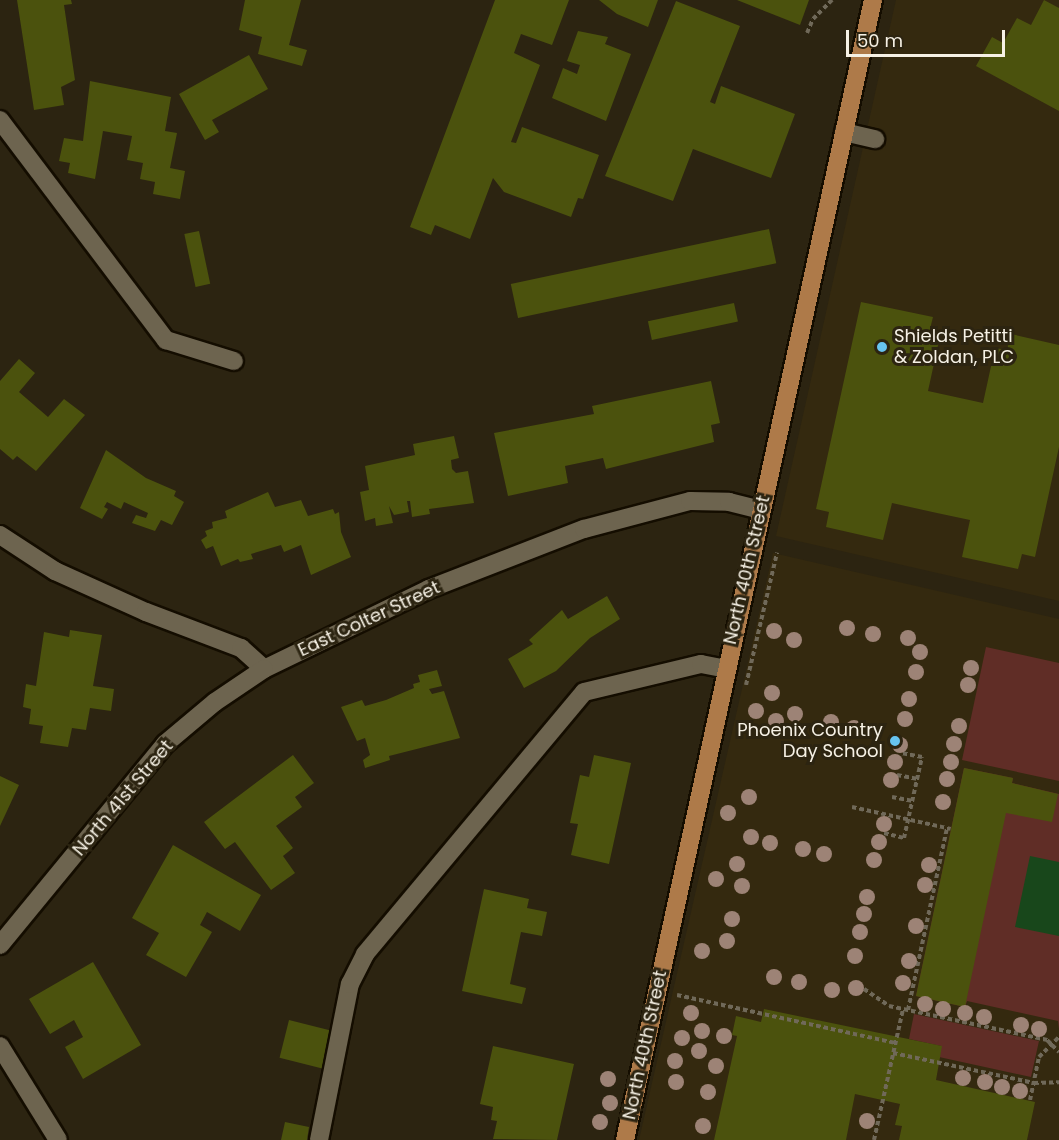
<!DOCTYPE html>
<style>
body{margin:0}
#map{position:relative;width:1059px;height:1140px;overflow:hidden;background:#2c2411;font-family:Poppins,sans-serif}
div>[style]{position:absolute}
.built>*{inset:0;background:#34290f}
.green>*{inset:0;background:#602d26}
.water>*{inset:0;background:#18471b}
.building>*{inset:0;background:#4b520d;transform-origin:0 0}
.path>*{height:4px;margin-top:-2px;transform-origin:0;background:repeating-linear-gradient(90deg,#706959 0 4.5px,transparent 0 7.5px)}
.roads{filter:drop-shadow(2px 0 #140d00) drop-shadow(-2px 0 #140d00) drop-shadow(0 2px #140d00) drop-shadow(0 -2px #140d00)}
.minor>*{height:18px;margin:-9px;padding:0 9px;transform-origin:9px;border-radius:9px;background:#6d644f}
.major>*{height:18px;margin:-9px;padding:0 9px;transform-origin:9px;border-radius:9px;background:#ae7a49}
.trees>*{width:16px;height:16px;margin:-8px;border-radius:50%;background:#9d8376}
.dots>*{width:16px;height:16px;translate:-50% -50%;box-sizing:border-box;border:3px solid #2c2411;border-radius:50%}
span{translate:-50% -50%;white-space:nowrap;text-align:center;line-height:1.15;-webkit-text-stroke:6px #2c2411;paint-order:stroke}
.poi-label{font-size:18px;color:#f6f1e5}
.left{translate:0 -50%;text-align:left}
.right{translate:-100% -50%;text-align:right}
.street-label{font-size:18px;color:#f6f1e5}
.scale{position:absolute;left:846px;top:30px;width:159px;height:27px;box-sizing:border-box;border:3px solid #f6f1e5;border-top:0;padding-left:8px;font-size:18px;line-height:21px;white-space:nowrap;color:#f6f1e5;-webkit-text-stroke:4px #2c2411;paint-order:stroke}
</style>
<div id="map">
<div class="built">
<div style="clip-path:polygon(896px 0,1059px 0,1059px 601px,776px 536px)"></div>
<div style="clip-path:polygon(773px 553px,1059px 619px,1059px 1140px,639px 1140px)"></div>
</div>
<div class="green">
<div style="clip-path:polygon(986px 647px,1059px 663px,1059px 781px,962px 760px)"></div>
<div style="clip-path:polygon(964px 768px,1013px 778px,1012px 783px,1059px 794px,1059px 1029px,1058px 1021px,967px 1001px,965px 1007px,916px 996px)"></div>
<div style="clip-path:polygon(914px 1014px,1039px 1041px,1031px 1077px,939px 1057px,941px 1046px,909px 1039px)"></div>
</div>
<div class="water">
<div style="clip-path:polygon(1030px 856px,1059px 862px,1059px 936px,1015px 927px)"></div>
</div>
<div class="building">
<div style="clip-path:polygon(17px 0,71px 0,72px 4px,64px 5px,75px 80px,61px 87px,64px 105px,34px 110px)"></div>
<div style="clip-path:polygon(245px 0,301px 0,289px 45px,307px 50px,302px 66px,258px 54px,262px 37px,239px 30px)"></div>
<div style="clip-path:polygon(495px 0,569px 0,552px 45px,521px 34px,514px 53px,540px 65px,511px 142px,516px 143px,522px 127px,599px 155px,583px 199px,578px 198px,571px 217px,504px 192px,493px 178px,470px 239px,435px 225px,431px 235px,410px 227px)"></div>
<div style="clip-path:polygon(599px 0,658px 0,648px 27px,617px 14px)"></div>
<div style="clip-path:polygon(737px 0,809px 0,800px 25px)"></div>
<div style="clip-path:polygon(1044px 0,1059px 8px,1059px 111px,976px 66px,992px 37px,1003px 43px,1017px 18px,1031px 25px)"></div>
<div style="clip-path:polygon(676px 1px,740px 26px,710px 102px,715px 104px,721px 86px,795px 114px,771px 178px,693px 149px,673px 201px,605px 176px)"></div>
<div style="clip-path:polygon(578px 31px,608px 37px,605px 44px,631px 54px,606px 121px,552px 98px,563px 68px,577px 74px,580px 65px,567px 61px)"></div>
<div style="clip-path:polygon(249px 55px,268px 89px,212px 120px,219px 132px,205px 140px,179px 94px)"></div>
<div style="clip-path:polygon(90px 81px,171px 97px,165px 131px,177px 133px,170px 168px,185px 171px,180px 199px,153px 194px,155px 182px,140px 179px,143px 163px,127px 160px,132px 136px,103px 131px,95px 179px,68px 173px,70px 163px,59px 161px,64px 138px,83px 141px)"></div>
<div style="left:769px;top:229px;width:35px;height:264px;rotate:78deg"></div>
<div style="left:199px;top:231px;width:54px;height:15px;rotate:78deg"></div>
<div style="clip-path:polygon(861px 302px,933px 317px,929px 333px,940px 336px,928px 391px,983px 403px,995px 348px,1007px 350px,1011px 334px,1059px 345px,1059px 447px,1035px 557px,1022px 554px,1018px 569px,962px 557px,970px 520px,937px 513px,892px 503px,883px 540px,826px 527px,829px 512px,816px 509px)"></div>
<div style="left:734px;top:303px;width:19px;height:88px;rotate:78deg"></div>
<div style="clip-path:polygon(19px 359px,35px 373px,19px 392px,48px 417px,64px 399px,85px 415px,36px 471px,17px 456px,13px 460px,0 449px,0 381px)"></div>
<div style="clip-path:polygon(711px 381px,720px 423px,711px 425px,714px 442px,606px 469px,603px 458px,565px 466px,568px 483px,508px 496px,494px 433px,594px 414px,592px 406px)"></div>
<div style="clip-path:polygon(454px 436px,459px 458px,451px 460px,452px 469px,456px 473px,468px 471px,474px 503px,429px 509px,430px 514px,412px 517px,410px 501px,407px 501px,409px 512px,394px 515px,389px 506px,393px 523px,376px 526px,375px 518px,365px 521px,360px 492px,369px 490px,365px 466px,415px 455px,413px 444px)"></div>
<div style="clip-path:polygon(106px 450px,146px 478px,176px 491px,174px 496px,184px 502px,172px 525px,161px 520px,155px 531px,132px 523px,136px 515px,146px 518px,148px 513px,124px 502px,121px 509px,107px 502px,104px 507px,108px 509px,102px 519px,80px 508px)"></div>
<div style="clip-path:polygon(268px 492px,275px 507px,301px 500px,308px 516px,333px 509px,335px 514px,339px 512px,341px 532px,351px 557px,311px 575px,301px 545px,284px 552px,281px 545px,251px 554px,253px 559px,240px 562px,238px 559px,221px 566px,213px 546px,206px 549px,201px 540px,207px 536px,205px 531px,213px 528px,212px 522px,227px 518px,225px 511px)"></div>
<div style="clip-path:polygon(607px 596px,620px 619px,590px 638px,556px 671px,524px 688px,508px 659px,533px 644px,529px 640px,562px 610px,568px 619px)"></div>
<div style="clip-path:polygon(70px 630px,102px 635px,93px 686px,114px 689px,111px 711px,90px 708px,86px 730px,72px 728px,68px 747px,40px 743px,43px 726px,29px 724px,31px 709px,23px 707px,26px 684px,36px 686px,44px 632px,69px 637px)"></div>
<div style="clip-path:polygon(437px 670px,442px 686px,429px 689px,432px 694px,444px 691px,460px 738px,389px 756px,390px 760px,365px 768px,363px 760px,370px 755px,365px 738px,357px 741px,341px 707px,362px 700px,365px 706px,386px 700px,414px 688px,413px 684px,420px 682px,418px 675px)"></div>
<div style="clip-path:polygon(293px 755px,314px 783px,295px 797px,302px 807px,276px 826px,293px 848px,283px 856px,295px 873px,271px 890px,235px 842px,225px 849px,204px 822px)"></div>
<div style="clip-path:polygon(594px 755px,631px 763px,609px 864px,571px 855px,578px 824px,570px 823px,580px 775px,589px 777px)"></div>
<div style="clip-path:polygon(964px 768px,1013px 778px,1012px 783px,1058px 794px,1052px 822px,1006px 813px,965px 1007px,916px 996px)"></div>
<div style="clip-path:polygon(0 776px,19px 785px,0 826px)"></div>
<div style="clip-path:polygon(173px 845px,261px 895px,240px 931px,207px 912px,200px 925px,212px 932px,186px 977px,146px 955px,159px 933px,132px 918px)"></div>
<div style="clip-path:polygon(484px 889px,529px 899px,527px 908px,547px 912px,542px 936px,521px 932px,510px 984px,526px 988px,522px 1004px,462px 991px)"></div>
<div style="clip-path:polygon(93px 962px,141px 1045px,83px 1079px,65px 1047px,83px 1037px,74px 1020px,50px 1034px,29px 999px)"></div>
<div style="clip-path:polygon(764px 1009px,942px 1046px,936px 1080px,1035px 1102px,1027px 1140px,899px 1140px,902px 1126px,895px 1125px,900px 1104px,855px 1094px,846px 1140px,714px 1140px,737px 1036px,732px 1035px,736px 1016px,761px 1022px)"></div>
<div style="left:289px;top:1020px;width:45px;height:39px;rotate:14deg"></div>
<div style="clip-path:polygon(493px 1046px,574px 1064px,557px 1140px,493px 1139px,497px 1121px,491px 1120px,493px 1107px,480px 1104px)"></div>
<div style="clip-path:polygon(285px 1122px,309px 1127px,307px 1140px,281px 1140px)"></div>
</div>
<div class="path">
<div style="left:807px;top:33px;width:15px;rotate:-67deg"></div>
<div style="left:813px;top:19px;width:27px;rotate:-45deg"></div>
<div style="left:746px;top:685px;width:136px;rotate:-76.8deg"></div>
<div style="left:897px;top:775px;width:20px;rotate:11deg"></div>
<div style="left:892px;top:797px;width:20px;rotate:11deg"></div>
<div style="left:852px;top:807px;width:101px;rotate:12.5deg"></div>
<div style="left:884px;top:833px;width:21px;rotate:14deg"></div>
<div style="left:904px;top:838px;width:83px;rotate:-77.5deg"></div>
<div style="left:922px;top:757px;width:21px;rotate:-169deg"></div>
<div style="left:864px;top:989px;width:30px;rotate:34deg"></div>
<div style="left:889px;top:1006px;width:162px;rotate:12.1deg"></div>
<div style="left:1047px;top:1040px;width:17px;rotate:45deg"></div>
<div style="left:677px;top:995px;width:223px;rotate:12.4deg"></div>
<div style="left:908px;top:1010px;width:186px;rotate:-77.9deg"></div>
<div style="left:893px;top:1053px;width:144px;rotate:12deg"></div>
<div style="left:1034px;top:1083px;width:25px;rotate:-2deg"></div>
<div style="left:1030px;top:1100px;width:44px;rotate:-78.2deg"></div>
<div style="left:1039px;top:1057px;width:28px;rotate:-45deg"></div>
<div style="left:874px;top:1140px;width:134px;rotate:-77.5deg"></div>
</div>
<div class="roads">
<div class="minor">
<div style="left:0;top:120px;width:276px;rotate:53deg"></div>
<div style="left:166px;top:340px;width:71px;rotate:17.2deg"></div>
<div style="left:844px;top:132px;width:32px;rotate:13deg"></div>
<div style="left:0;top:535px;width:66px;rotate:33.2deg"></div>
<div style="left:55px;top:571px;width:100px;rotate:24.3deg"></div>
<div style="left:146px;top:612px;width:102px;rotate:20.8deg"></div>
<div style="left:241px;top:648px;width:31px;rotate:42deg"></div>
<div style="left:264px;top:669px;width:183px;rotate:-25.9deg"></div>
<div style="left:429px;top:589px;width:166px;rotate:-21.2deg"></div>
<div style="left:584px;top:529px;width:110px;rotate:-14.8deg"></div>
<div style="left:690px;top:501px;width:39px;rotate:1deg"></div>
<div style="left:729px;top:502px;width:33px;rotate:14deg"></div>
<div style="left:0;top:945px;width:260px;rotate:-50.6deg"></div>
<div style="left:165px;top:744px;width:65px;rotate:-40deg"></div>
<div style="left:215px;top:702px;width:59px;rotate:-34deg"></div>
<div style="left:0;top:1046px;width:110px;rotate:58.3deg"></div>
<div style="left:319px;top:1140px;width:159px;rotate:-78.8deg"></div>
<div style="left:350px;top:984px;width:34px;rotate:-63deg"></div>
<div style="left:365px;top:954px;width:341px;rotate:-50.1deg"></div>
<div style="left:584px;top:692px;width:120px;rotate:-13.5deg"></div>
<div style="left:701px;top:664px;width:25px;rotate:11deg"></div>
</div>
<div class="major">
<div style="left:625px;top:1140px;width:1167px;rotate:-77.73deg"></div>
</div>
</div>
<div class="trees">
<div style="left:847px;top:628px"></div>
<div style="left:774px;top:631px"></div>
<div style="left:873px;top:634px"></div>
<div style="left:908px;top:638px"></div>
<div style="left:794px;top:640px"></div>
<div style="left:920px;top:652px"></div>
<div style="left:971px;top:668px"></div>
<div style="left:916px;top:672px"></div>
<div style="left:968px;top:685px"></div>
<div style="left:772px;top:693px"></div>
<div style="left:909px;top:699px"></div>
<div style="left:756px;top:711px"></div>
<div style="left:795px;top:714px"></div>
<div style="left:905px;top:719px"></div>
<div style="left:776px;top:721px"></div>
<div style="left:831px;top:722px"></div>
<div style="left:959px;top:726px"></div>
<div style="left:854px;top:728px"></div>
<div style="left:954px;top:744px"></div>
<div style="left:900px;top:745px"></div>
<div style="left:895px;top:762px"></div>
<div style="left:951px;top:762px"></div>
<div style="left:947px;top:779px"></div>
<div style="left:891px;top:780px"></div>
<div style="left:749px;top:797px"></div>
<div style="left:943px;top:802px"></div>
<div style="left:728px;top:813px"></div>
<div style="left:884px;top:824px"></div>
<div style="left:751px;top:837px"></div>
<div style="left:879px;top:842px"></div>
<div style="left:770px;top:843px"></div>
<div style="left:803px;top:849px"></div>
<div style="left:824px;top:854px"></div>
<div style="left:874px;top:860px"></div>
<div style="left:737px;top:864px"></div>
<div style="left:929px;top:865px"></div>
<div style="left:716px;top:879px"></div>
<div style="left:925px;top:885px"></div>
<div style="left:742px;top:886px"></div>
<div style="left:867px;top:897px"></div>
<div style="left:864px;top:914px"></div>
<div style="left:732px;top:919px"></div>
<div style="left:916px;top:926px"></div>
<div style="left:860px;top:932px"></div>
<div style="left:727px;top:941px"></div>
<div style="left:702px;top:951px"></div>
<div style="left:855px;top:956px"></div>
<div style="left:909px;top:961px"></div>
<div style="left:774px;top:977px"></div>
<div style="left:799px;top:982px"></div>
<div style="left:903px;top:983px"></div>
<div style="left:856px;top:988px"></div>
<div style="left:832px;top:990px"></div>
<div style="left:925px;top:1004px"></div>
<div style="left:943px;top:1009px"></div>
<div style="left:691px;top:1013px"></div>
<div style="left:965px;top:1013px"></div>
<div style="left:984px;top:1017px"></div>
<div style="left:1021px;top:1025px"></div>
<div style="left:1039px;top:1029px"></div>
<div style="left:702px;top:1031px"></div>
<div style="left:724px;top:1036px"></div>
<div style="left:682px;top:1038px"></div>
<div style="left:699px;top:1051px"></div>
<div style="left:675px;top:1061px"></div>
<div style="left:716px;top:1066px"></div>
<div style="left:963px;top:1078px"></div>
<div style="left:608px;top:1079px"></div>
<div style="left:676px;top:1082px"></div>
<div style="left:985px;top:1082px"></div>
<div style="left:1002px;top:1087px"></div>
<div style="left:1020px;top:1091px"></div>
<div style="left:708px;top:1092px"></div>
<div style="left:610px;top:1103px"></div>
<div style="left:867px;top:1121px"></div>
<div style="left:600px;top:1122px"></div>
<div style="left:703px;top:1126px"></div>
</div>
<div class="dots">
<div style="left:882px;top:347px;background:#67c4f0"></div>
<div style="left:895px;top:741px;background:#67c4f0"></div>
</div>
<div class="poi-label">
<span class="left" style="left:894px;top:347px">Shields Petitti<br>&amp; Zoldan, PLC</span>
<span class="right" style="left:883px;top:741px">Phoenix Country<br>Day School</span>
</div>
<div class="street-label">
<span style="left:747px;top:570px;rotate:-77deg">North 40th Street</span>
<span style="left:369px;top:619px;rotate:-25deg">East Colter Street</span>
<span style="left:123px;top:798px;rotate:-50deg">North 41st Street</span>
<span style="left:645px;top:1045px;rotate:-78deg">North 40th Street</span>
</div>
<div class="scale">50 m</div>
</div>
